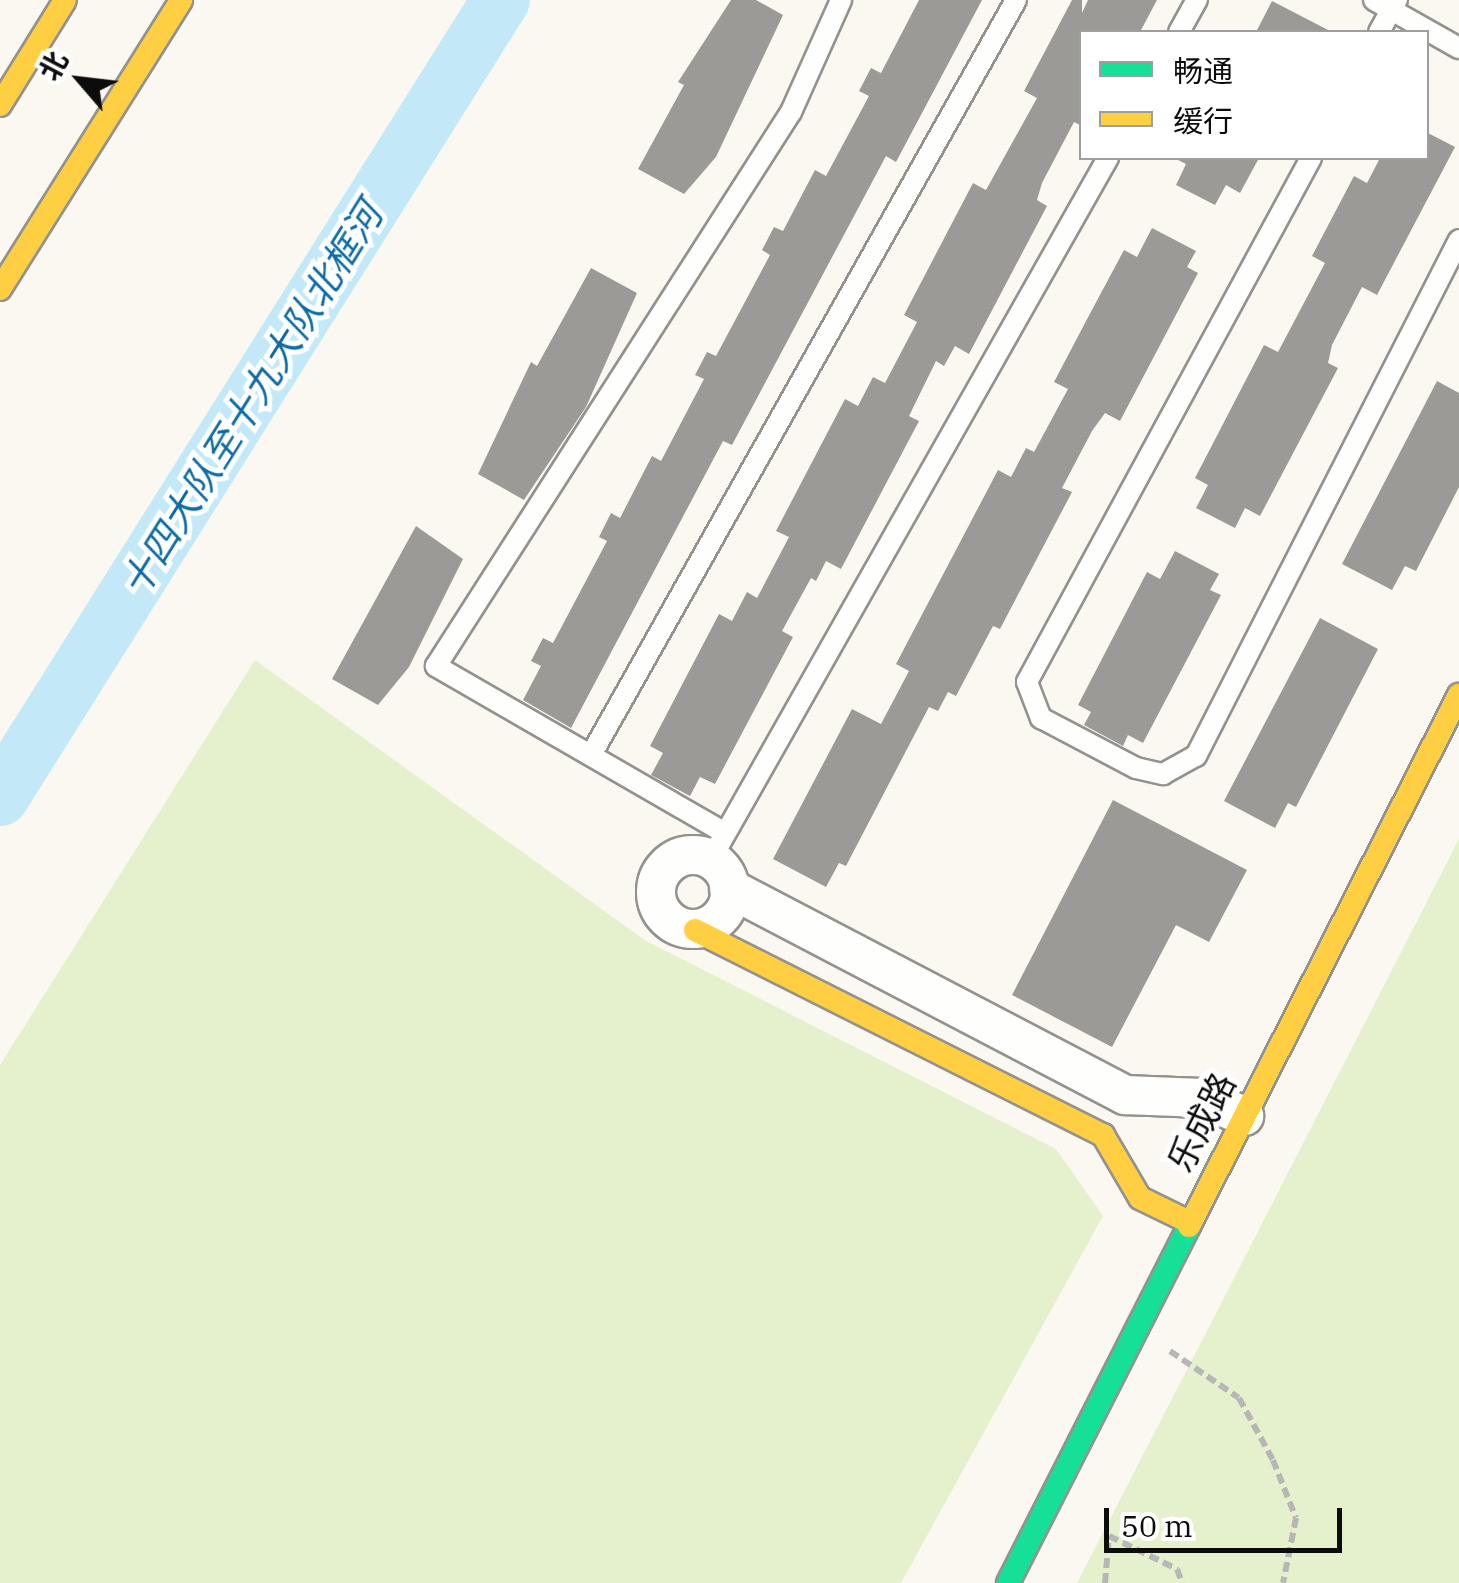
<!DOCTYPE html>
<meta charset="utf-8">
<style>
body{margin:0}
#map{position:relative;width:1459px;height:1583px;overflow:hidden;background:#faf8f0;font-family:"IBM Plex Serif","Noto Sans SC",serif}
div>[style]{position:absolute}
.green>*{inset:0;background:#e5f1cd}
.river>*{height:58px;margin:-29px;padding:0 29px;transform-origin:29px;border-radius:29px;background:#c3e9f8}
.building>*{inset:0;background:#9c9a96}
.path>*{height:6px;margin-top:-3px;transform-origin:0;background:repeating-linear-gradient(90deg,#b7b7b5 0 10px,transparent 0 15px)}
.roads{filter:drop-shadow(2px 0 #93928f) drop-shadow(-2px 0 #93928f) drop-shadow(0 2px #93928f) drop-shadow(0 -2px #93928f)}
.lane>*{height:20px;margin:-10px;padding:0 10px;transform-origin:10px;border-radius:10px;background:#fefefd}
.street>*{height:38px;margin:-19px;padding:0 19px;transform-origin:19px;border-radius:19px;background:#fefefd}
.street>.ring{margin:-19px;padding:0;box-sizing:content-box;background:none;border:38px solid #fefefd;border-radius:50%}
.fast>*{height:22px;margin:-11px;padding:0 11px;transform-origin:11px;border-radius:11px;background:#16e098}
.slow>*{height:22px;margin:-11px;padding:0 11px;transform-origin:11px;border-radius:11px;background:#ffcf43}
span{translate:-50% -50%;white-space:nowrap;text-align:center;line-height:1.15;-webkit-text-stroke:10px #fff;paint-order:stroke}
.street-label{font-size:35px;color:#0c0c0c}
.water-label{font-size:38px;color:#0c6ca6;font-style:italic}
.legend{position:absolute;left:1079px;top:30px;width:350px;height:130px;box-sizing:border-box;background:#fff;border:2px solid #9e9e9e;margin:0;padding:12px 18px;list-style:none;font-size:30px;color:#0c0c0c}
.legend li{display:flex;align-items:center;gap:20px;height:50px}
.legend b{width:50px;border:2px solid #9e9e9e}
.north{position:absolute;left:30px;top:30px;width:100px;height:100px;-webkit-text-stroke:8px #fff;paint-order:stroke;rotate:298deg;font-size:28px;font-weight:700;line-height:40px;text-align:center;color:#0c0c0c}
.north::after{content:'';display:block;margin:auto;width:35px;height:45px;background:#0c0c0c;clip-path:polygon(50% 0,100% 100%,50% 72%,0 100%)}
.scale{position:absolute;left:1104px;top:1508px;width:238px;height:45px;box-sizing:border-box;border:5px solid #0c0c0c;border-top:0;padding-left:12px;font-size:30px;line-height:35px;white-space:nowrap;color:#0c0c0c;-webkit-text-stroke:8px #fff;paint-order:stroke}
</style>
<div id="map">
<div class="green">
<div style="clip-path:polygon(255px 660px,646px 941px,1056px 1149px,1103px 1216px,901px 1583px,0 1583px,0 1065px)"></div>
<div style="clip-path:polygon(1459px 839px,1459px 1583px,1077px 1583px,1207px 1331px)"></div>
</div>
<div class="river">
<div style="left:0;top:797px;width:941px;rotate:-57.85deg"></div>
</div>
<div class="building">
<div style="clip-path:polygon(731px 0,756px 0,783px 15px,716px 157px,684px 194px,638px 169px,684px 85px,678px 82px)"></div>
<div style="clip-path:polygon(919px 0,982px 0,896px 162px,886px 156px,732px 445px,723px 441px,571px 728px,523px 700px,541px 666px,531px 661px,543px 638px,553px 643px,607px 541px,599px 537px,611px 513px,620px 518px,652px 456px,661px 461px,704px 379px,695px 375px,707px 352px,716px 356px,770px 255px,762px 250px,774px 227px,783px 231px,815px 170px,826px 176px,869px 96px,859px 91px,871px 68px,881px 73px)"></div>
<div style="clip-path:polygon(1072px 0,1082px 0,1082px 13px,1088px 0,1157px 0,1140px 32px,1082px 32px,1082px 126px,1074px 122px,1042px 183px,1037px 200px,1047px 206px,969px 354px,955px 346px,944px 366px,936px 361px,909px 416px,919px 421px,841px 569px,826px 561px,816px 581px,811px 578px,782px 631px,793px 637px,715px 784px,700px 777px,690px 796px,651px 775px,663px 753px,650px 746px,719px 614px,732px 621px,747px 592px,757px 598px,789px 537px,776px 531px,845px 399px,858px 406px,873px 377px,885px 383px,917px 322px,904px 315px,973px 183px,986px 190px,1037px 98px,1024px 91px)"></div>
<div style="clip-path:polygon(1272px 1px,1332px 32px,1256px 32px)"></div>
<div style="clip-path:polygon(1426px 132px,1455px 147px,1377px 295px,1362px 287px,1332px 345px,1328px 363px,1338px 368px,1260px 516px,1245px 508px,1235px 528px,1196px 508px,1208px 485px,1195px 478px,1264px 345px,1278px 352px,1325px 263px,1312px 256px,1354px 176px,1367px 183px,1380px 158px,1426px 158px)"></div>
<div style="clip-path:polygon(1174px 158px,1259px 158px,1240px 193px,1226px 185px,1215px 205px,1176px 185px,1186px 164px)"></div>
<div style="clip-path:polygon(1152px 228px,1196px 251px,1187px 267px,1198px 273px,1120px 421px,1105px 413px,1092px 431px,1062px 488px,1072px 492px,1000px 629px,993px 626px,956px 696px,948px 692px,938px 711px,929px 707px,846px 866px,839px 863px,826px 887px,773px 859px,852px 709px,881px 724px,909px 671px,896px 664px,998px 470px,1011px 477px,1026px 448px,1034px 452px,1068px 389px,1054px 382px,1085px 323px,1124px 250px,1137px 257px)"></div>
<div style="clip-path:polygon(591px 268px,637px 293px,586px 407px,524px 500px,478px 474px,531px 362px,537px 366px)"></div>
<div style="clip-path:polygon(1437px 381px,1459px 393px,1459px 487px,1416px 571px,1405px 566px,1392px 590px,1342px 564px)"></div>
<div style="clip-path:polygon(416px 526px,463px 559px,409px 667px,378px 705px,332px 679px)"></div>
<div style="clip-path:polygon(1175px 551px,1219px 574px,1210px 590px,1221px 595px,1143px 743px,1128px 735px,1123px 746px,1084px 725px,1091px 712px,1078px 705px,1147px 572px,1160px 579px)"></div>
<div style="clip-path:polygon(1320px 618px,1378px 649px,1296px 807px,1288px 803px,1275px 828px,1224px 801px)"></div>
<div style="clip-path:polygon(1113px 800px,1247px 870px,1209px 942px,1176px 925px,1112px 1047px,1012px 995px)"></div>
</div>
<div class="path">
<div style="left:1170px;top:1351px;width:83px;rotate:34.3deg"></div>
<div style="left:1239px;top:1398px;width:71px;rotate:61.3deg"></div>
<div style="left:1273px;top:1460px;width:62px;rotate:68.4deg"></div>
<div style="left:1296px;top:1518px;width:66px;rotate:101.3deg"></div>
<div style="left:1105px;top:1583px;width:47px;rotate:-85.1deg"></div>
<div style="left:1109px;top:1536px;width:76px;rotate:25.9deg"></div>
<div style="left:1177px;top:1569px;width:15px;rotate:70deg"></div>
</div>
<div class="roads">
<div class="lane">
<div style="left:1374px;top:0;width:98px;rotate:29.5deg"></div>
<div style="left:1179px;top:32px;width:37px;rotate:-61deg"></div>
<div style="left:1379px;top:32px;width:37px;rotate:-61deg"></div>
<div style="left:1311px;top:158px;width:596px;rotate:118.46deg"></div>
<div style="left:1027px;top:682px;width:39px;rotate:69deg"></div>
<div style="left:1041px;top:718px;width:107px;rotate:27.8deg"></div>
<div style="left:1136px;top:768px;width:28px;rotate:13deg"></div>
<div style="left:1163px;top:774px;width:38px;rotate:-29deg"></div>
<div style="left:1196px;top:756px;width:579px;rotate:-62.99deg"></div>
<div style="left:591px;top:755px;width:866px;rotate:-60.62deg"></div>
<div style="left:725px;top:833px;width:334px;rotate:-150deg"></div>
<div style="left:436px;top:666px;width:658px;rotate:-57.35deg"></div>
<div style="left:791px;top:112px;width:123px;rotate:-65.9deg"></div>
<div style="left:711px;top:859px;width:806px;rotate:-60.48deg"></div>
</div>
<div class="street">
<div class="ring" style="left:656px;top:855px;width:36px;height:36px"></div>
<div style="left:729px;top:888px;width:447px;rotate:27.6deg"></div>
<div style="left:1125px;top:1095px;width:77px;rotate:2.2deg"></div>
<div style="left:1202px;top:1098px;width:46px;rotate:23.2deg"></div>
</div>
<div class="fast">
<div style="left:1008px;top:1583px;width:400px;rotate:-63.1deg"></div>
</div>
<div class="slow">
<div style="left:0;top:105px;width:123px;rotate:-58.2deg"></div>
<div style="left:0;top:289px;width:341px;rotate:-57.9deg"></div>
<div style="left:695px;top:930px;width:457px;rotate:26.7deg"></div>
<div style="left:1103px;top:1135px;width:73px;rotate:59.6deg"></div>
<div style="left:1140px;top:1198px;width:55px;rotate:26.1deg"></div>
<div style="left:1189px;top:1226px;width:596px;rotate:-63.05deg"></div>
</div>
</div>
<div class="street-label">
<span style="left:1201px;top:1122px;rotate:-63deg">乐成路</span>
</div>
<div class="water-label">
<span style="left:251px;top:399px;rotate:-58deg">十四大队至十九大队北框河</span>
</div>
<ul class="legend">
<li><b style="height:12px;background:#16e098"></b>畅通</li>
<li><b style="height:12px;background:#ffcf43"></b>缓行</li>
</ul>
<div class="north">北</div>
<div class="scale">50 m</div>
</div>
